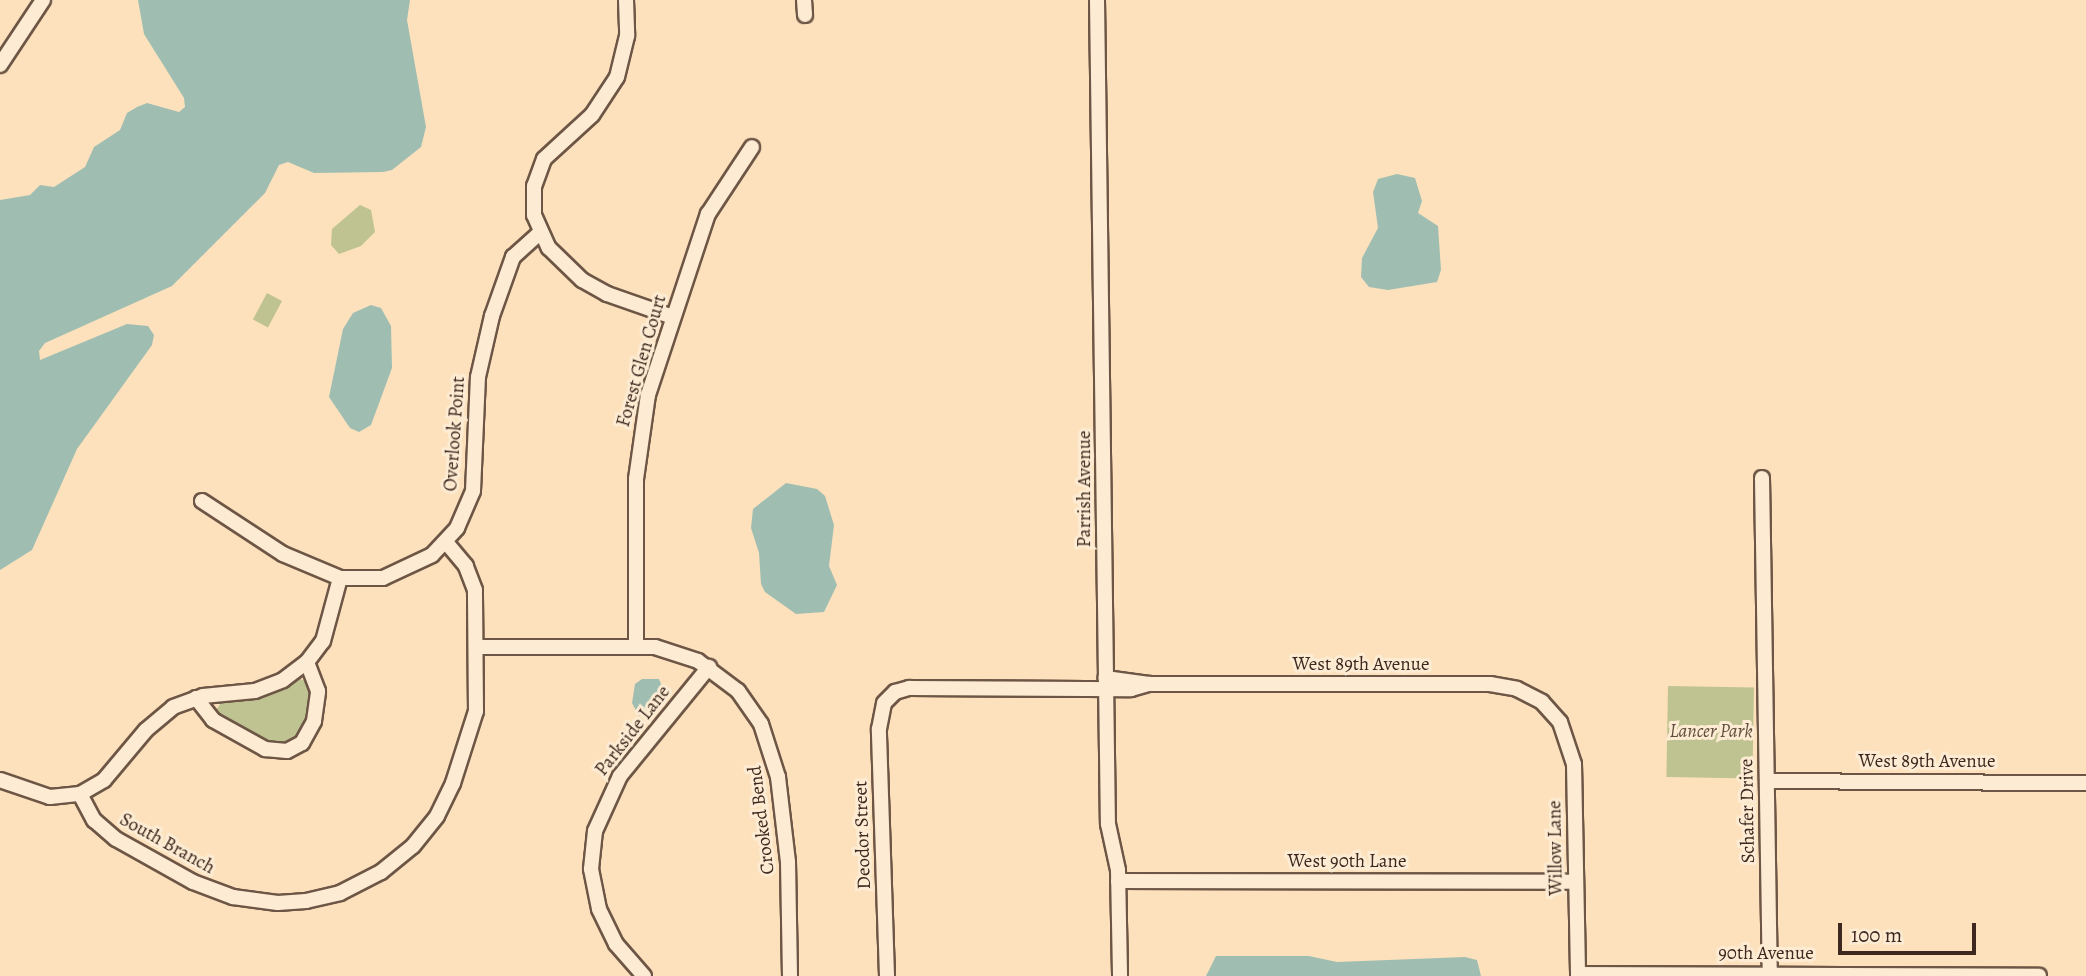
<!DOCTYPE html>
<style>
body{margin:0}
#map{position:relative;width:2086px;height:976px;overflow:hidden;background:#fce1bc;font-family:Alegreya,serif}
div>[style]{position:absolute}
.green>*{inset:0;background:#bfc391;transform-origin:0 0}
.water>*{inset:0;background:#9fbeb1}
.roads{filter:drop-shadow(2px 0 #6e5646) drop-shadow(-2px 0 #6e5646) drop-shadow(0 2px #6e5646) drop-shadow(0 -2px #6e5646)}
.minor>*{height:14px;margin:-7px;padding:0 7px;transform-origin:7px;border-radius:7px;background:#fdecd3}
span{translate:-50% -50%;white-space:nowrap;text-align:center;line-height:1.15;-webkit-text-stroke:6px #fdecd3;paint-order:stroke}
.street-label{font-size:19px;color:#3e271e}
.park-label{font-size:19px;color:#5e4e3b;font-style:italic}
.scale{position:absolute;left:1838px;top:923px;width:138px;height:32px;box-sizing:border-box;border:4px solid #3e271e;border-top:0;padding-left:9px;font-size:21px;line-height:24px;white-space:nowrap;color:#3e271e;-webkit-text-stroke:5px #fdecd3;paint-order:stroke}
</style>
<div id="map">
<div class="green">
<div style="clip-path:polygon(360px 205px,371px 210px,375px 232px,361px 246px,339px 254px,331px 245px,332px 229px)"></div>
<div style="left:267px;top:293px;width:17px;height:30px;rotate:28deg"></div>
<div style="clip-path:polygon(300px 679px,309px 682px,312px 695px,306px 730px,291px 744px,273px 745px,215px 712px,222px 701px,263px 697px)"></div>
<div style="left:1668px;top:686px;width:86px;height:91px;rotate:1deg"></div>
</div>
<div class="water">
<div style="clip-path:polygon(138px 0,410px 0,407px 20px,426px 127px,421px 147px,392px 170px,383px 172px,314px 173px,288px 162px,279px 165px,265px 193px,172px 286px,45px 343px,39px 351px,40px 360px,127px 324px,148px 326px,154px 335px,152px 345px,77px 449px,32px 550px,0 570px,0 200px,30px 195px,40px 185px,54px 187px,85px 167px,94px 147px,120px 130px,127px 113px,137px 107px,147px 103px,179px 112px,185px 107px,184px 98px,144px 34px)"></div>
<div style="clip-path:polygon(1397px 174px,1415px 178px,1422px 201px,1418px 213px,1438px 226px,1441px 270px,1437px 282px,1388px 290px,1369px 287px,1361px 277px,1362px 258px,1378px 228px,1373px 192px,1378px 179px)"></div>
<div style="clip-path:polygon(371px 305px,381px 308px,391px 326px,392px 368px,371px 425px,359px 432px,350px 428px,329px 397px,343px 329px,353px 313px)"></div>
<div style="clip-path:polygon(786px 483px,817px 489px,825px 496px,834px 525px,829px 566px,837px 585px,824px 612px,796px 614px,765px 592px,761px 584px,759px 553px,751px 528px,753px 509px)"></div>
<div style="clip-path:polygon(642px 679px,659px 679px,663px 689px,649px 712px,639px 716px,632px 703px,635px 684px)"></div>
<div style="clip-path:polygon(1216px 956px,1309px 956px,1337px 962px,1465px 957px,1477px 960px,1481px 976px,1206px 976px)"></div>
</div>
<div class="roads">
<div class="minor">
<div style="left:626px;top:0;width:36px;rotate:88deg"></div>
<div style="left:627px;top:36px;width:42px;rotate:103.7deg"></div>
<div style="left:617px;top:77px;width:45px;rotate:123.3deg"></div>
<div style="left:592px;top:115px;width:65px;rotate:137.5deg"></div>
<div style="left:544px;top:159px;width:29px;rotate:110deg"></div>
<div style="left:534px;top:186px;width:29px;rotate:90deg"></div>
<div style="left:534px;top:215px;width:36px;rotate:66deg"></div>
<div style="left:549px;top:248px;width:46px;rotate:44.1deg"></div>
<div style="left:582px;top:280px;width:29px;rotate:29deg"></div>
<div style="left:607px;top:294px;width:70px;rotate:19.2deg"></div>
<div style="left:804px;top:0;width:15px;rotate:86deg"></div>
<div style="left:1097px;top:0;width:824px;rotate:89.24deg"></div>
<div style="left:1108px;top:824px;width:47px;rotate:77.7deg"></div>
<div style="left:1118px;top:870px;width:106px;rotate:88.9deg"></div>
<div style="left:0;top:65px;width:78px;rotate:-56.5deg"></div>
<div style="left:1762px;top:478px;width:498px;rotate:89.1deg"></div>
<div style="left:202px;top:501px;width:97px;rotate:33.2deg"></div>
<div style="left:283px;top:554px;width:62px;rotate:22.8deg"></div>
<div style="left:340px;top:578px;width:43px"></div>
<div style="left:383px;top:578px;width:54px;rotate:-25.1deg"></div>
<div style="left:432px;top:555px;width:37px;rotate:-47deg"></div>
<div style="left:457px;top:528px;width:40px;rotate:-66.6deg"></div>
<div style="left:473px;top:491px;width:114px;rotate:-87.5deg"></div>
<div style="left:478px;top:377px;width:63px;rotate:-77.1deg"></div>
<div style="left:492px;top:316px;width:63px;rotate:-70.4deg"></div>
<div style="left:513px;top:257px;width:36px;rotate:-42deg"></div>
<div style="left:636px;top:645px;width:166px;rotate:-90deg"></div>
<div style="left:636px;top:479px;width:85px;rotate:-81.9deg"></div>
<div style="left:648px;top:395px;width:191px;rotate:-71.7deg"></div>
<div style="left:708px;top:214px;width:80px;rotate:-56.7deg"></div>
<div style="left:478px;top:647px;width:177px"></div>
<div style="left:655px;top:647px;width:45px;rotate:18deg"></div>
<div style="left:698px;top:661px;width:50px;rotate:36.9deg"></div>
<div style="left:738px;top:691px;width:40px;rotate:55.1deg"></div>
<div style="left:761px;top:724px;width:56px;rotate:72.2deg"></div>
<div style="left:778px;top:777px;width:86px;rotate:83.3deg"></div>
<div style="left:788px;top:862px;width:114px;rotate:89deg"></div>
<div style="left:1149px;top:684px;width:341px"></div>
<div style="left:1490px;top:684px;width:27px;rotate:10deg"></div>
<div style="left:1517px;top:689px;width:28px;rotate:27deg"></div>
<div style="left:1542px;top:702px;width:27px;rotate:48deg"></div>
<div style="left:1560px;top:722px;width:44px;rotate:71.6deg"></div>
<div style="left:1574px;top:764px;width:212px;rotate:88.9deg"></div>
<div style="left:196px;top:698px;width:28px;rotate:52deg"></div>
<div style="left:213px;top:720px;width:60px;rotate:29.1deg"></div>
<div style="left:265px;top:749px;width:22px;rotate:5deg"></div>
<div style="left:287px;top:751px;width:17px;rotate:-28deg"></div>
<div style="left:302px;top:743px;width:25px;rotate:-61deg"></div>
<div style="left:314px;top:721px;width:30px;rotate:-82deg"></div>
<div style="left:318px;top:691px;width:31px;rotate:-111deg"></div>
<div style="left:0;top:780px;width:53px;rotate:18.8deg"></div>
<div style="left:50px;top:797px;width:30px;rotate:-6deg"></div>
<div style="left:80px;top:794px;width:28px;rotate:-30deg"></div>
<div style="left:104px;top:780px;width:65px;rotate:-50deg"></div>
<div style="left:146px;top:730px;width:35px;rotate:-40deg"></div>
<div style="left:173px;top:707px;width:32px;rotate:-20deg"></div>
<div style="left:203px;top:696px;width:52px;rotate:-5.5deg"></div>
<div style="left:255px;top:691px;width:30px;rotate:-21deg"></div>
<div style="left:283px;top:680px;width:30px;rotate:-37deg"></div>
<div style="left:307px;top:662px;width:26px;rotate:-53deg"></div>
<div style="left:323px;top:641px;width:65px;rotate:-74.9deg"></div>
<div style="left:1767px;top:781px;width:319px;rotate:0.4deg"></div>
<div style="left:80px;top:794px;width:30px;rotate:62deg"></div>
<div style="left:94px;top:820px;width:29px;rotate:41deg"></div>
<div style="left:116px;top:839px;width:88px;rotate:29.2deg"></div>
<div style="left:193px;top:882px;width:43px;rotate:20.6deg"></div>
<div style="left:233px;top:897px;width:45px;rotate:7.6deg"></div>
<div style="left:278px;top:903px;width:28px;rotate:-4deg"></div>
<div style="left:306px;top:901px;width:35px;rotate:-13deg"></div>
<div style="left:340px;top:893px;width:46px;rotate:-27.1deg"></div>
<div style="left:381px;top:872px;width:41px;rotate:-39.1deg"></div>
<div style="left:413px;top:846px;width:38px;rotate:-51deg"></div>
<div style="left:437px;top:816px;width:37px;rotate:-64deg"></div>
<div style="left:453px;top:783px;width:76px;rotate:-72.3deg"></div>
<div style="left:476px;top:711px;width:121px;rotate:-90.5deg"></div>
<div style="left:475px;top:590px;width:26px;rotate:-111deg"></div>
<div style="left:466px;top:566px;width:31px;rotate:-130deg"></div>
<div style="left:1118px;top:881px;width:458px;rotate:0.1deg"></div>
<div style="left:1578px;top:974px;width:461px;rotate:0.2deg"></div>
<div style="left:644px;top:976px;width:43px;rotate:-131.2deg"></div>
<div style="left:616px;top:944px;width:39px;rotate:-116deg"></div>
<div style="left:599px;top:909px;width:41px;rotate:-101.3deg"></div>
<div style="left:591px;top:869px;width:38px;rotate:-84deg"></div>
<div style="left:595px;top:831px;width:60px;rotate:-65.6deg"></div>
<div style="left:620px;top:776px;width:141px;rotate:-50.8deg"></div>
<div style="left:887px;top:976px;width:247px;rotate:-91.9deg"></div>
<div style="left:879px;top:729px;width:26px;rotate:-79deg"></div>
<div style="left:884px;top:703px;width:16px;rotate:-45deg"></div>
<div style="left:895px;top:692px;width:15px;rotate:-16deg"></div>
<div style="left:909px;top:688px;width:222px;rotate:0.3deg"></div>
<div style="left:1131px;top:689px;width:19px;rotate:-16deg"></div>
<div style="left:1149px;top:684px;width:44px;rotate:-172.2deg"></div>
</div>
</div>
<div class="street-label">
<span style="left:642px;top:361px;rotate:-74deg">Forest Glen Court</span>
<span style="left:455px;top:434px;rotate:-86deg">Overlook Point</span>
<span style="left:1085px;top:489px;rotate:-90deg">Parrish Avenue</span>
<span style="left:1361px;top:665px">West 89th Avenue</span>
<span style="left:633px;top:731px;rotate:-52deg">Parkside Lane</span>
<span style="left:1927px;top:762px">West 89th Avenue</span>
<span style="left:1748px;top:811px;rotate:-91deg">Schafer Drive</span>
<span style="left:762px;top:820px;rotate:-97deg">Crooked Bend</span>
<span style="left:863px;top:835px;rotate:-92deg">Deodor Street</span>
<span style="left:167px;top:844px;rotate:29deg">South Branch</span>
<span style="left:1556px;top:848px;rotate:-91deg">Willow Lane</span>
<span style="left:1347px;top:862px">West 90th Lane</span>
<span style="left:1766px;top:954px">90th Avenue</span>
</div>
<div class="park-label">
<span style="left:1711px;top:732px">Lancer Park</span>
</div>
<div class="scale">100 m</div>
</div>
